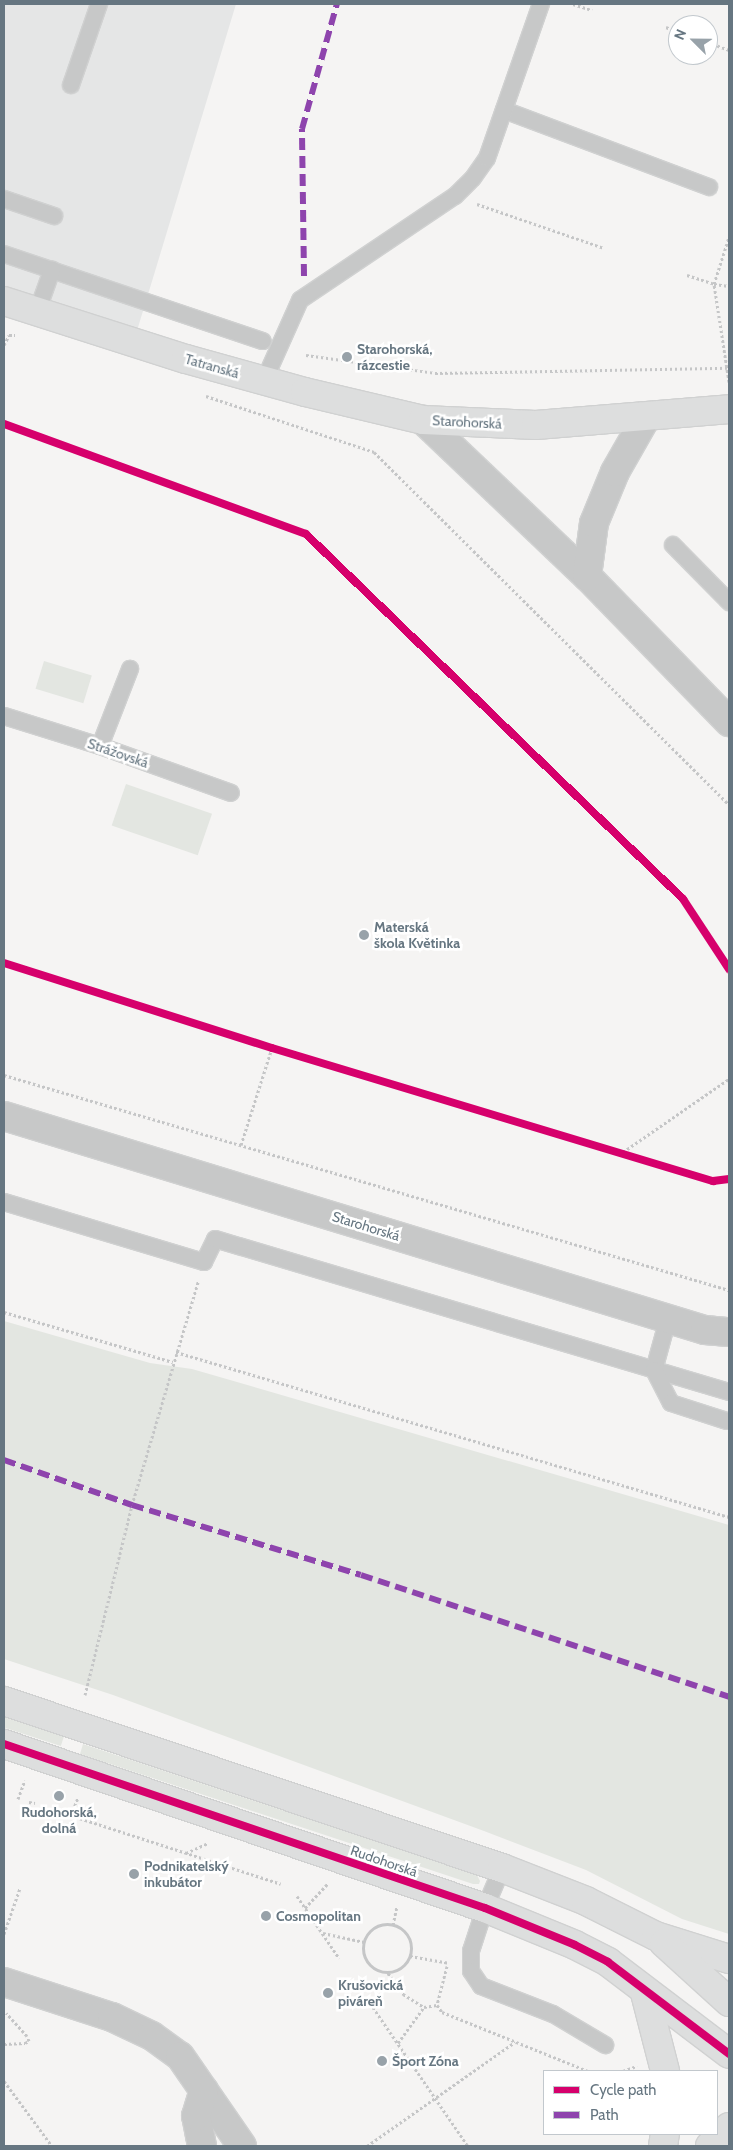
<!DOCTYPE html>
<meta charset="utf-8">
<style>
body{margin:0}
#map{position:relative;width:733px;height:2150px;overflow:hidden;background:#f5f4f3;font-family:Cabin,sans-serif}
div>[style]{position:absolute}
.built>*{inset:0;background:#e5e6e6}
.green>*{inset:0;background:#e3e6e1;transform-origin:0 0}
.path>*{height:3px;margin-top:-1.5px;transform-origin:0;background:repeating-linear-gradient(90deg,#c5c6c7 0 2.5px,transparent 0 5px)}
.path>.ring{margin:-1.5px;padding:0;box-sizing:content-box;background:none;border:3px solid #c5c6c7;border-radius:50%}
.roads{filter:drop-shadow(1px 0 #d0d1d1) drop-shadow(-1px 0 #d0d1d1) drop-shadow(0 1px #d0d1d1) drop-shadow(0 -1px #d0d1d1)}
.lane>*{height:16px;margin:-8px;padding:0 8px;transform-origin:8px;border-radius:8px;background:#c7c8c8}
.street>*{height:28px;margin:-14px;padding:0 14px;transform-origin:14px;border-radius:14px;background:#c7c8c8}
.secondary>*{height:28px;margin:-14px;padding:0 14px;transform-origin:14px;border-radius:14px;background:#dddede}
.quiet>*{height:6px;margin-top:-3px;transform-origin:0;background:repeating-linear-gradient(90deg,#8e44ad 0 12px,transparent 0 18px)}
.cycleway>*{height:8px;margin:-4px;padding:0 4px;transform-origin:4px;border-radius:4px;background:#d6006c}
.dots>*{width:14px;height:14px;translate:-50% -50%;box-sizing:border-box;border:2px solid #fff;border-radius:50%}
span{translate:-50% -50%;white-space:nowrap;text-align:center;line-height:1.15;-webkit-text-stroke:5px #fff;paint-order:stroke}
.poi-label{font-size:14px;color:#667681;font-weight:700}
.left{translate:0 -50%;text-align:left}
.street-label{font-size:14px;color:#667681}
.frame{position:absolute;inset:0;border:5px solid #667681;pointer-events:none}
.legend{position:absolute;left:543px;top:2070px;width:175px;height:65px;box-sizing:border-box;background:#fff;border:1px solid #c2c8cd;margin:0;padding:6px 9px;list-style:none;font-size:15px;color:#667681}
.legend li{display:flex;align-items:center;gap:10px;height:25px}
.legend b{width:25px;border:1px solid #c2c8cd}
.north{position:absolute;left:668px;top:15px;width:50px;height:50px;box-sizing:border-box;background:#fff;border:1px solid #c2c8cd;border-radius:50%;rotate:293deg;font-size:14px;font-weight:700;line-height:20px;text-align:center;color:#667681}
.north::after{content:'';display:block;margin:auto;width:18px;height:22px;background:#98a2a9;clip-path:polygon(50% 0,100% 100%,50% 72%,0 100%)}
</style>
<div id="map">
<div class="built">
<div style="clip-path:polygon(4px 4px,236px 4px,136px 334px,4px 290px)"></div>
</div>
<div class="green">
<div style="left:44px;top:661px;width:50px;height:29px;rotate:17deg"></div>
<div style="left:126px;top:784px;width:91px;height:44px;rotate:19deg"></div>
<div style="clip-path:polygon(4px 1321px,150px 1363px,192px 1369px,729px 1525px,729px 1934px,682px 1919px,586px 1870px,484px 1831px,113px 1695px,4px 1659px)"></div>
<div style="left:4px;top:1717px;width:63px;height:10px;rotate:18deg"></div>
<div style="clip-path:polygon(83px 1744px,477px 1875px,480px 1881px,479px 1884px,473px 1884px,80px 1754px)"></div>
</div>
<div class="path">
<div style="left:573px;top:4px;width:20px;rotate:18deg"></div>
<div style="left:666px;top:27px;width:13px;rotate:23deg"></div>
<div style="left:708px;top:42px;width:22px;rotate:21deg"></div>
<div style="left:477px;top:204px;width:134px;rotate:19.1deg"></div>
<div style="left:687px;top:275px;width:28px;rotate:18deg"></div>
<div style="left:714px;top:284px;width:15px;rotate:8deg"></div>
<div style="left:4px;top:345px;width:11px;rotate:-63deg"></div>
<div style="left:9px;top:335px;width:6px"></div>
<div style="left:306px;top:355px;width:130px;rotate:7.9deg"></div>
<div style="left:435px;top:373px;width:294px;rotate:-1deg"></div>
<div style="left:729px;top:382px;width:99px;rotate:-98.7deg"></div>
<div style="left:714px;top:284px;width:49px;rotate:-72.3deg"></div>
<div style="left:206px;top:396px;width:177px;rotate:18.4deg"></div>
<div style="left:374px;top:452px;width:500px;rotate:44.8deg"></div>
<div style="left:4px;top:1075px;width:756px;rotate:16.52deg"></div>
<div style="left:241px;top:1145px;width:102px;rotate:-72.3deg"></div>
<div style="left:623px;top:1152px;width:129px;rotate:-34.6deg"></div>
<div style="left:4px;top:1312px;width:176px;rotate:16.5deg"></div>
<div style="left:176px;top:1352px;width:577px;rotate:16.61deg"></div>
<div style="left:85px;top:1695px;width:196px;rotate:-76.1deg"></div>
<div style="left:132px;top:1505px;width:233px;rotate:-73.5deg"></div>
<div style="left:18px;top:1799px;width:20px;rotate:-70deg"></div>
<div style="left:29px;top:1802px;width:6px;rotate:9deg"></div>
<div style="left:61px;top:1812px;width:231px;rotate:18.1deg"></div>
<div style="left:71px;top:1815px;width:18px;rotate:-68deg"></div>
<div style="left:186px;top:1853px;width:24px;rotate:-24deg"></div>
<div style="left:297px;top:1896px;width:75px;rotate:55.9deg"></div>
<div style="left:305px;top:1908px;width:34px;rotate:-47deg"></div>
<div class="ring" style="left:363px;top:1924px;width:45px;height:45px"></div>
<div style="left:393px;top:1925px;width:19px;rotate:-78deg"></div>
<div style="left:323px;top:1933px;width:42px;rotate:12.4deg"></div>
<div style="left:4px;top:1934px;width:49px;rotate:-70.8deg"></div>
<div style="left:410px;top:1956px;width:39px;rotate:10deg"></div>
<div style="left:447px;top:1966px;width:40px;rotate:104.4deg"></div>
<div style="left:437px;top:2005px;width:9px;rotate:54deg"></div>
<div style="left:442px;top:2012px;width:157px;rotate:22deg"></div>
<div style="left:388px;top:1973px;width:26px;rotate:54deg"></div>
<div style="left:403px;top:1994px;width:25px;rotate:32deg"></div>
<div style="left:424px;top:2007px;width:13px;rotate:-9deg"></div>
<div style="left:370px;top:2003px;width:173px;rotate:55.6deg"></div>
<div style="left:398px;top:2043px;width:44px;rotate:-54.2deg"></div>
<div style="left:4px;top:2044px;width:21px;rotate:-3deg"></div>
<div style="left:25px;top:2043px;width:4px;rotate:-27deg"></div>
<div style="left:29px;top:2041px;width:5px;rotate:-112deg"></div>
<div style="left:27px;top:2036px;width:31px;rotate:-132deg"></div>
<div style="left:623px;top:2071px;width:15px;rotate:-20deg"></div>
<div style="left:4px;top:2081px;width:81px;rotate:53.6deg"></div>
<div style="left:367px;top:2146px;width:181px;rotate:-35.1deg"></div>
</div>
<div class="roads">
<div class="lane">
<div style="left:71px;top:85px;width:86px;rotate:-70.9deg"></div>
<div style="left:504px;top:110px;width:219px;rotate:20.6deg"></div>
<div style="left:4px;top:199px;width:53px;rotate:18.8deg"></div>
<div style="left:4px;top:254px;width:273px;rotate:18.6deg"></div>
<div style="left:37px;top:312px;width:45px;rotate:-70.3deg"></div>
<div style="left:264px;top:381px;width:89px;rotate:-66deg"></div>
<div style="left:300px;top:300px;width:187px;rotate:-33.9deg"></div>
<div style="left:455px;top:196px;width:25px;rotate:-45deg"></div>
<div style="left:473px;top:178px;width:24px;rotate:-55deg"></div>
<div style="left:487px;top:158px;width:163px;rotate:-70.7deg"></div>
<div style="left:673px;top:545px;width:80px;rotate:45.5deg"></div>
<div style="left:4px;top:716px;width:101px;rotate:17.4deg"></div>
<div style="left:100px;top:746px;width:139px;rotate:19.7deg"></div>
<div style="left:100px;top:746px;width:83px;rotate:-68.7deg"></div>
<div style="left:4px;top:1202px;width:209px;rotate:16.7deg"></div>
<div style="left:204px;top:1262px;width:25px;rotate:-64deg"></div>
<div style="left:215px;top:1239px;width:536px;rotate:16.58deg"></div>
<div style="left:668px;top:1319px;width:53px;rotate:105.4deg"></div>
<div style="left:654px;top:1370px;width:37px;rotate:63deg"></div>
<div style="left:671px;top:1403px;width:59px;rotate:17.8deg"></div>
<div style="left:502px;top:1868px;width:43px;rotate:113deg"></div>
<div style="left:485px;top:1908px;width:45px;rotate:108deg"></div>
<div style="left:471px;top:1951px;width:20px;rotate:90deg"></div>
<div style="left:471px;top:1971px;width:18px;rotate:56deg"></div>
<div style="left:481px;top:1986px;width:77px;rotate:21.3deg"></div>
<div style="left:553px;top:2014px;width:61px;rotate:30.8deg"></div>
</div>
<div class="street">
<div style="left:423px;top:420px;width:226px;rotate:43.6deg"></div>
<div style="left:587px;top:576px;width:204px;rotate:45.8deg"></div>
<div style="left:587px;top:576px;width:53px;rotate:-82.5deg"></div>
<div style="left:594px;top:523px;width:55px;rotate:-67.6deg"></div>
<div style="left:615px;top:472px;width:64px;rotate:-60.3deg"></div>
<div style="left:4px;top:1116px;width:733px;rotate:16.98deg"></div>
<div style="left:705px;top:1330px;width:24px;rotate:5deg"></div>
<div style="left:4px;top:1982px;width:114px;rotate:18deg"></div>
<div style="left:112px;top:2017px;width:44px;rotate:25.4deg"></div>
<div style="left:152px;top:2036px;width:34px;rotate:36deg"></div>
<div style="left:180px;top:2056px;width:109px;rotate:55.4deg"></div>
<div style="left:202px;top:2146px;width:31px;rotate:-101deg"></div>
<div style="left:196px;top:2116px;width:27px;rotate:-73deg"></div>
</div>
<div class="secondary">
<div style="left:4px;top:301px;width:191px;rotate:17.7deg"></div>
<div style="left:186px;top:359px;width:123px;rotate:15.5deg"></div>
<div style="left:305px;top:392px;width:121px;rotate:13.3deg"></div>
<div style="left:423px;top:420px;width:113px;rotate:2.5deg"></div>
<div style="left:536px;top:425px;width:194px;rotate:-4.7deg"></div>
<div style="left:4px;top:1701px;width:525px;rotate:18.54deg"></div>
<div style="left:502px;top:1868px;width:90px;rotate:21.4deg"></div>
<div style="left:586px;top:1901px;width:78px;rotate:26.6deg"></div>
<div style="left:656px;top:1936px;width:77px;rotate:17.5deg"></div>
<div style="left:4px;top:1744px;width:508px;rotate:18.83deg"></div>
<div style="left:485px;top:1908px;width:97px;rotate:22.3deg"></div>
<div style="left:575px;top:1945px;width:37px;rotate:27deg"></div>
<div style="left:608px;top:1962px;width:152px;rotate:37.2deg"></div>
<div style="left:664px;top:1943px;width:88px;rotate:42.2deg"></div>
<div style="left:645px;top:1993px;width:81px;rotate:75.6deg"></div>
<div style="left:663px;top:2146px;width:12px;rotate:-81deg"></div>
<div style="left:710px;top:2146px;width:27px;rotate:-45deg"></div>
</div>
</div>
<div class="quiet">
<div style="left:304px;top:276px;width:147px;rotate:-90.8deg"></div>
<div style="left:302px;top:129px;width:130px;rotate:-74.4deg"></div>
<div style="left:4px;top:1460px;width:136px;rotate:19.4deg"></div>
<div style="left:132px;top:1505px;width:239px;rotate:17deg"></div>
<div style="left:361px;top:1575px;width:388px;rotate:18.3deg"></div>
</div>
<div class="cycleway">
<div style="left:4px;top:424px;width:321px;rotate:20deg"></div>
<div style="left:306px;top:534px;width:525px;rotate:44.07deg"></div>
<div style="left:683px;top:899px;width:84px;rotate:56.7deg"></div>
<div style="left:4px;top:963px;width:281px;rotate:17.6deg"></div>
<div style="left:272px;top:1048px;width:461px;rotate:16.8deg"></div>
<div style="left:713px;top:1181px;width:16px;rotate:-7deg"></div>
<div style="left:4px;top:1744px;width:508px;rotate:18.83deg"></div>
<div style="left:485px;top:1908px;width:97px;rotate:22.3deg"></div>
<div style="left:575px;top:1945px;width:37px;rotate:27deg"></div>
<div style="left:608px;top:1962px;width:152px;rotate:37.2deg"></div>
</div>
<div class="dots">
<div style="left:347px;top:357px;background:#98a2a9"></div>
<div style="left:364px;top:935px;background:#98a2a9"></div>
<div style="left:59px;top:1796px;background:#98a2a9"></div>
<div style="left:134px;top:1874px;background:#98a2a9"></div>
<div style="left:266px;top:1916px;background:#98a2a9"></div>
<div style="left:328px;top:1993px;background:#98a2a9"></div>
<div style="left:382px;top:2061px;background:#98a2a9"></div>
</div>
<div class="poi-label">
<span class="left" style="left:357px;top:357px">Starohorská,<br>rázcestie</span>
<span class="left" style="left:374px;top:935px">Materská<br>škola Květinka</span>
<span style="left:59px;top:1820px">Rudohorská,<br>dolná</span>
<span class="left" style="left:144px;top:1874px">Podnikatelský<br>inkubátor</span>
<span class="left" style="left:276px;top:1916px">Cosmopolitan</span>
<span class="left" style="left:338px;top:1993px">Krušovická<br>piváreň</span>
<span class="left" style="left:392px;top:2061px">Šport Zóna</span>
</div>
<div class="street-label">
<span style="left:212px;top:366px;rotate:16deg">Tatranská</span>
<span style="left:467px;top:422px;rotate:3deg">Starohorská</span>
<span style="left:118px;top:753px;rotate:19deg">Strážovská</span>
<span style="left:366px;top:1226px;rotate:17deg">Starohorská</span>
<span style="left:384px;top:1861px;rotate:19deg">Rudohorská</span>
</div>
<div class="frame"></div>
<ul class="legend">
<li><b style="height:6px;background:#d6006c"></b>Cycle path</li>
<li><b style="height:6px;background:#8e44ad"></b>Path</li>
</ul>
<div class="north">N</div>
</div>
